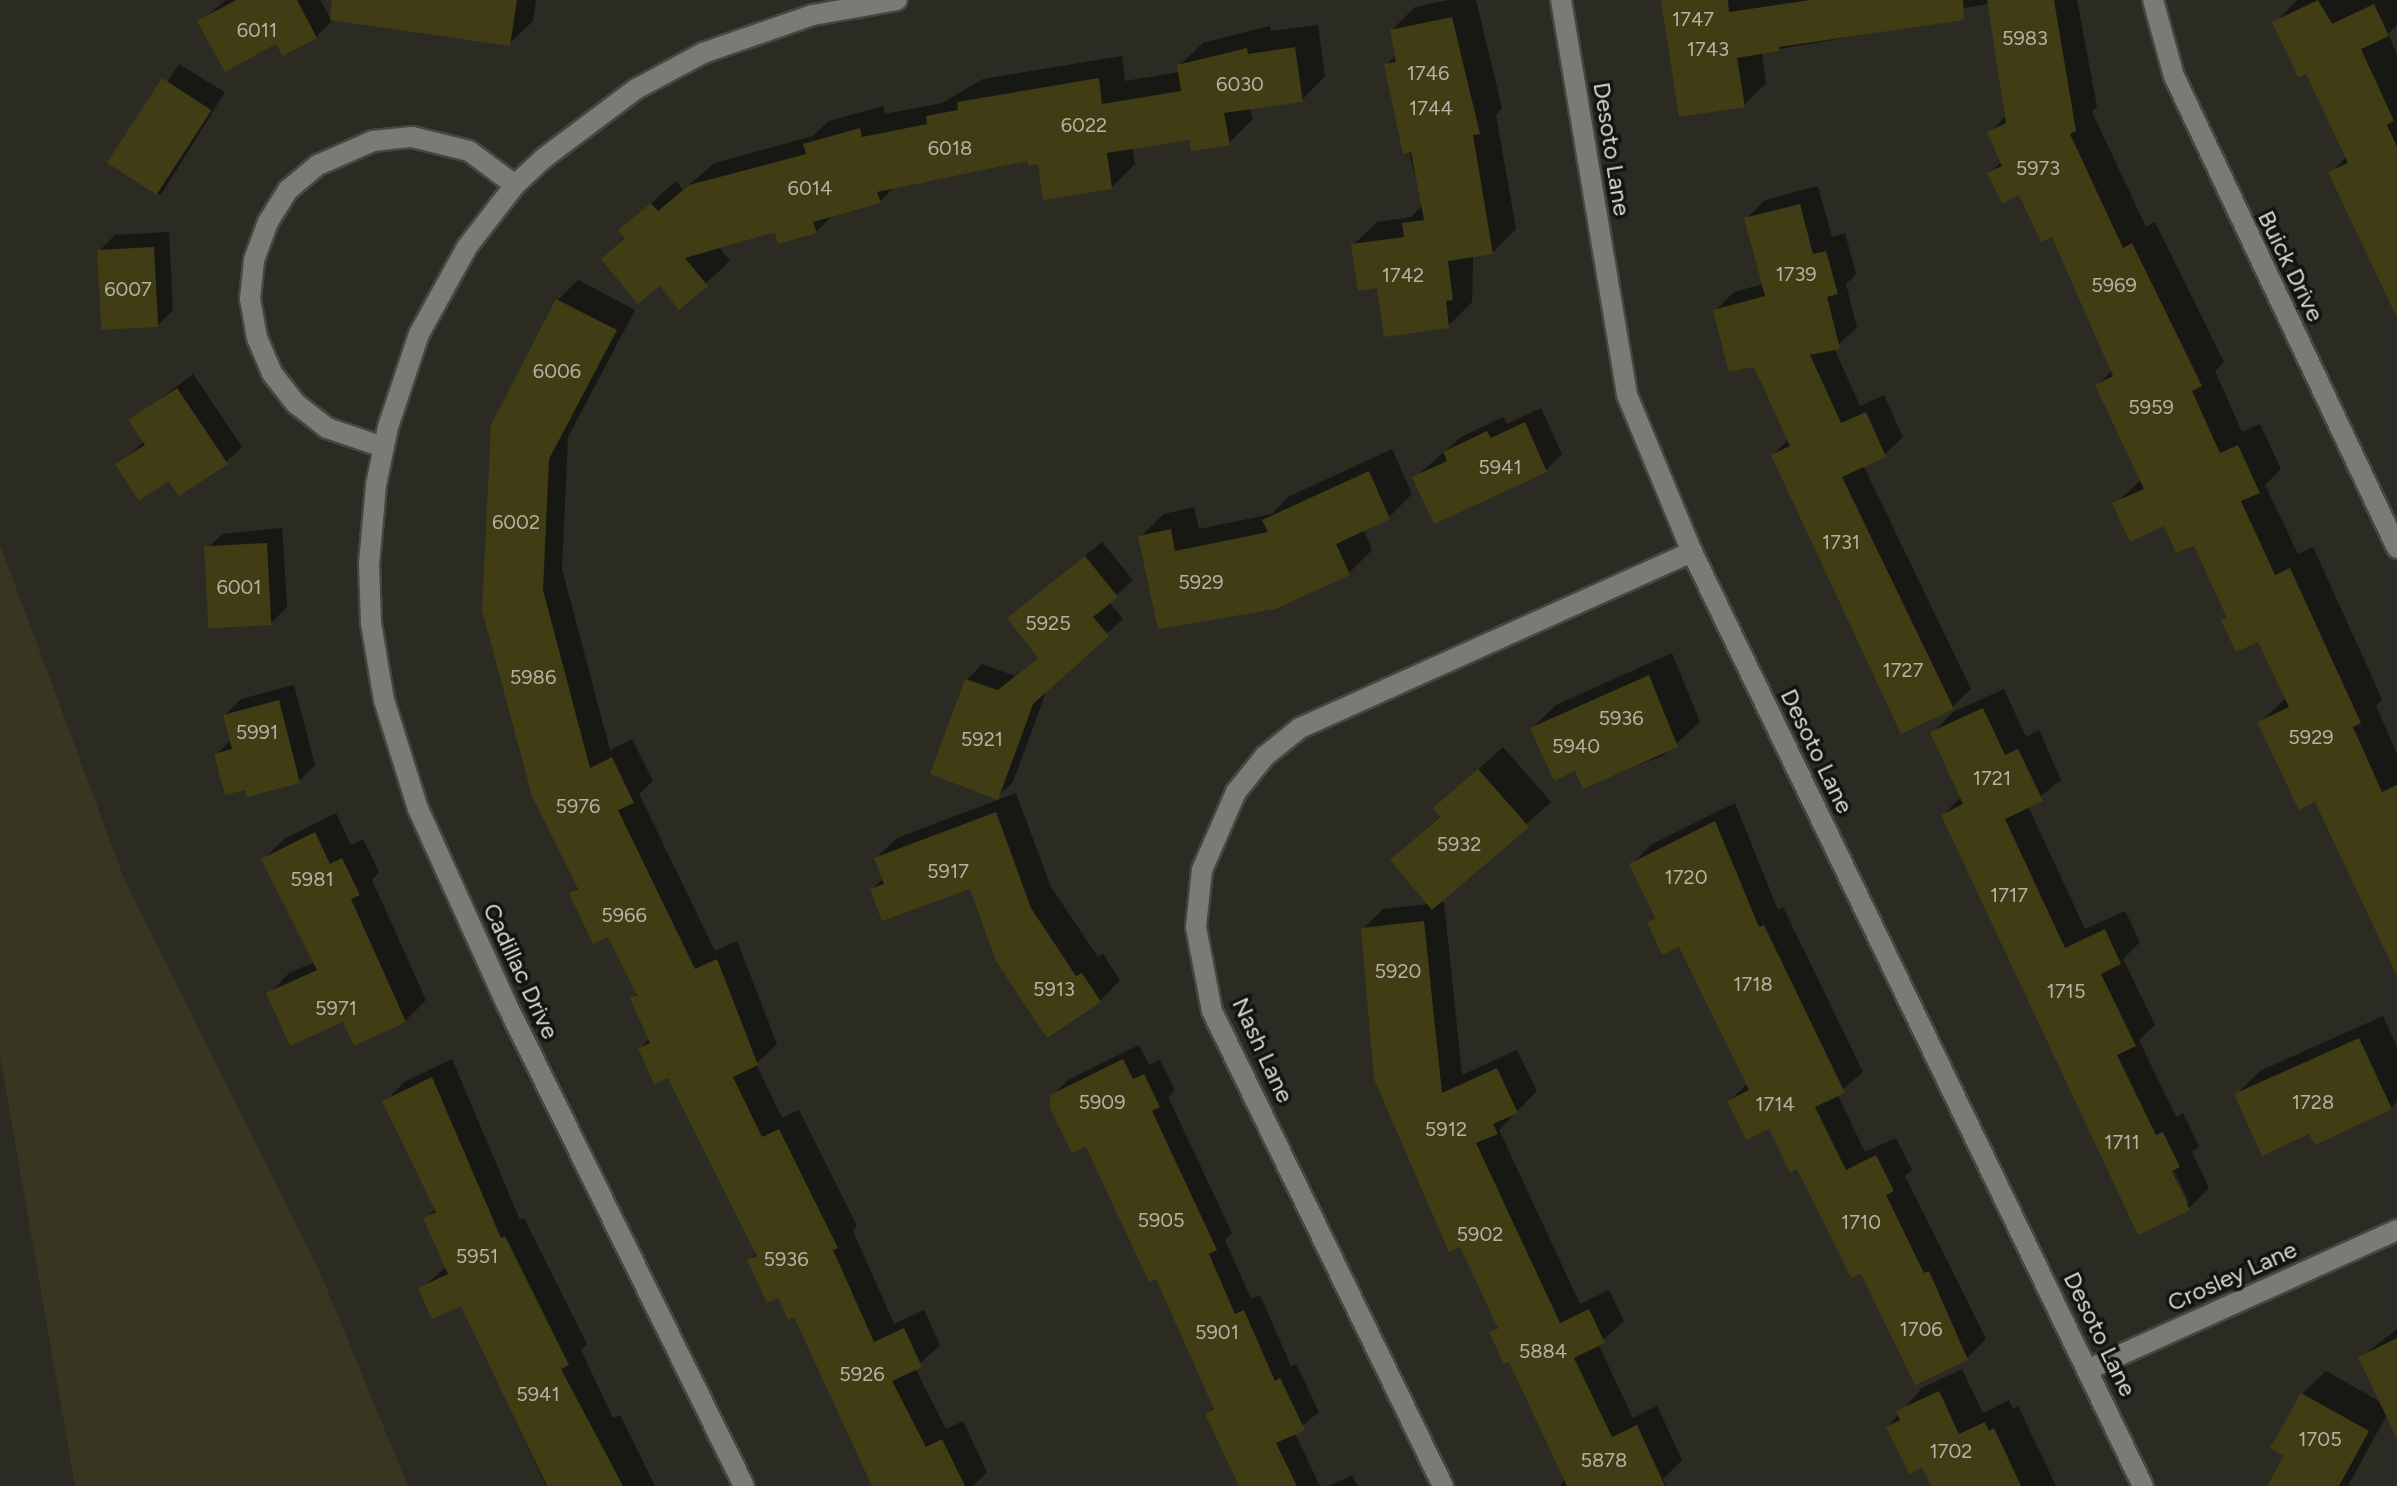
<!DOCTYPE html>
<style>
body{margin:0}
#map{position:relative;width:2397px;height:1486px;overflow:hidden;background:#2b2b24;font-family:Figtree,sans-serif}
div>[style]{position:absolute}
.green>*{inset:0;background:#383620}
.shadow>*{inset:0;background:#0007;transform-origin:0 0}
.building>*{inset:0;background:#403d15;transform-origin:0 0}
.roads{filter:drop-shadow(2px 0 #474740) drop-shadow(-2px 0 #474740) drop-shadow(0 2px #474740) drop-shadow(0 -2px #474740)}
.minor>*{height:20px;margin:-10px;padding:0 10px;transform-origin:10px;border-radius:10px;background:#7a7a76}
span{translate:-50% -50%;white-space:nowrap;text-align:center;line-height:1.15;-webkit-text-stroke:7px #131310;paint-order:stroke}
.number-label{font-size:20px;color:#b3b2a5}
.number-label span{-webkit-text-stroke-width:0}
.street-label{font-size:24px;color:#d9d9d5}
</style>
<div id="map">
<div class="green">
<div style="clip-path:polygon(0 545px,124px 878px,321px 1275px,408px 1486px,75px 1486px,0 1056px)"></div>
</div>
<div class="shadow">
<div style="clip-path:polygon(226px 0,320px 0,332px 21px,316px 37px,277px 41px,200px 22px)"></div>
<div style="clip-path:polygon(389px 0,536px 0,533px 21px,509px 44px)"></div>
<div style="clip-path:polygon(1449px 0,1476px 0,1502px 108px,1496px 115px,1516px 229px,1492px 253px,1473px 256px,1472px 302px,1448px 326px,1379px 286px,1353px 245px,1377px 222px,1411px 217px,1423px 205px,1386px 65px,1396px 55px,1392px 30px,1415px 7px)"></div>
<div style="clip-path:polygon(1663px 0,2077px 0,2097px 107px,2092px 112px,2146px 227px,2155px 222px,2224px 362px,2215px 371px,2242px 432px,2260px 424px,2281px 469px,2265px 485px,2298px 554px,2313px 547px,2382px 699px,2376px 706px,2397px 754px,2397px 923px,2260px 722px,2286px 698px,2259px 639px,2224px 621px,2228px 616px,2195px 543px,2165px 523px,2115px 504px,2142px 479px,2097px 386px,2112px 370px,2053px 234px,2019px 193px,1990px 173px,2002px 161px,1989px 133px,2007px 115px,1989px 4px,1930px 13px,1919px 25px,1762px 52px,1766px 83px,1744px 105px)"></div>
<div style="clip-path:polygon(2297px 0,2397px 0,2397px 25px,2388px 34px,2397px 54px,2397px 278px,2331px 173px,2347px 156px,2307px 71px,2275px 23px)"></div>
<div style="clip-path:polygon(1318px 25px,1325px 76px,1302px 100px,1250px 107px,1253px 119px,1229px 143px,1191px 137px,1132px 147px,1135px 164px,1111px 188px,1029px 159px,895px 186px,880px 202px,834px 214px,816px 232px,777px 229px,718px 246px,730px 261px,680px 307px,660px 283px,604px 259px,626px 236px,621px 230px,676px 181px,683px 190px,715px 163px,813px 136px,829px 121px,883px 106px,885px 114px,942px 103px,983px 79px,1122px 56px,1125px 81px,1180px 72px,1179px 66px,1203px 43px,1270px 26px,1271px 31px)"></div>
<div style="left:179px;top:64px;width:54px;height:121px;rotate:32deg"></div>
<div style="clip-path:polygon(1818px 186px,1832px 237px,1845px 233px,1856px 274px,1846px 284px,1857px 328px,1834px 348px,1860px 406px,1884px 395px,1903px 437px,1884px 455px,1863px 465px,1971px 689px,1952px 707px,1773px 455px,1789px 439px,1755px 365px,1716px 310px,1734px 292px,1763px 284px,1746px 219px,1765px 200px)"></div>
<div style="clip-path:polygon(169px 232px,173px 310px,158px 325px,99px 251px,115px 235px)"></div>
<div style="clip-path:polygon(578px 280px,635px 310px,568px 437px,562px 569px,610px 750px,632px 739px,653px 781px,639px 794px,715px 951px,737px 941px,777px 1044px,756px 1064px,782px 1118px,799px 1110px,857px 1226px,853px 1231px,894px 1324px,924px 1310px,940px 1345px,915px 1368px,946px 1429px,963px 1421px,987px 1472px,973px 1486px,873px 1486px,795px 1314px,749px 1261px,757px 1253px,669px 1075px,640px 1048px,650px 1038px,632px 998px,638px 992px,609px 934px,571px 894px,579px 886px,493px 426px,558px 300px)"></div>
<div style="clip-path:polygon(193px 374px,242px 447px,226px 462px,169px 478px,118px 465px,145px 441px,131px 421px)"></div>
<div style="clip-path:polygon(1541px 408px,1562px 454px,1546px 470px,1435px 521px,1414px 478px,1461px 437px,1503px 417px,1507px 424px)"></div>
<div style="clip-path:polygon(1392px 449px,1412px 494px,1389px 517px,1363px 529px,1372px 550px,1349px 573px,1275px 607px,1140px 537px,1164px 514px,1194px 507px,1199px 529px,1272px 514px,1288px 497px)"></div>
<div style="clip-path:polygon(282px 528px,287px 607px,271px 623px,206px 550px,222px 534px)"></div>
<div style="clip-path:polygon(1102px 542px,1133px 580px,1109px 602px,1123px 619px,1047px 689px,1013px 782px,997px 797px,967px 680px,982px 664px,1015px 676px,1039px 657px,1009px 619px)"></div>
<div style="clip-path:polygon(1672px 653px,1700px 722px,1664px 755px,1584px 786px,1576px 769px,1532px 728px,1556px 705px)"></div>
<div style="clip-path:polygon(294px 685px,315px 765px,299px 781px,217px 754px,231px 740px,225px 715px,241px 699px)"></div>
<div style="clip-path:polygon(evenodd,2004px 689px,2026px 737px,2039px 730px,2061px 780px,2028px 806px,2085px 929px,2125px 911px,2140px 942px,2123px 959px,2155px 1025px,2139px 1040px,2176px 1117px,2183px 1113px,2199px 1146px,2192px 1152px,2209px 1188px,2189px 1208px,2139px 1232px,1943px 815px,1961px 797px,1933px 732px,1953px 712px,2004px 689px,2170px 1161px,2189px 1203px,2185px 1203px,2170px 1161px)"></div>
<div style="clip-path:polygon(1503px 747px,1551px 802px,1437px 903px,1444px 902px,1462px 1075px,1517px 1050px,1537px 1091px,1499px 1130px,1580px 1304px,1609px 1290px,1624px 1321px,1598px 1344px,1633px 1418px,1657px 1406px,1682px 1460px,1663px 1479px,1666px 1486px,1560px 1486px,1566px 1478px,1510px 1360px,1491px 1333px,1499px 1325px,1363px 929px,1383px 909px,1429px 904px,1392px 860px,1441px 815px,1436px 808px)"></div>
<div style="clip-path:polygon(1016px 793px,1051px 887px,1098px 957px,1103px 954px,1120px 980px,1100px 1001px,971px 886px,872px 889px,884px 878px,876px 858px,897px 838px)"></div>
<div style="clip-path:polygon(1735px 803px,1778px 910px,1783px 907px,1863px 1072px,1837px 1094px,1865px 1152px,1896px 1138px,1912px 1170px,1905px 1176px,1986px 1339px,1967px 1358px,1798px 1167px,1770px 1126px,1729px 1101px,1748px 1083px,1680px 945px,1649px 922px,1656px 916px,1632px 864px,1651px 845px)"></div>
<div style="clip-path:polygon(336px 813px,351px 845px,363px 839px,379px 872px,372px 880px,426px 1000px,405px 1021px,344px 1019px,269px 994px,289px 973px,315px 962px,264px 859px,284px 839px)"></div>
<div style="clip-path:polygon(2383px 1016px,2397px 1047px,2397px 1101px,2391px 1108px,2310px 1131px,2236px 1095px,2260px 1071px)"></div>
<div style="clip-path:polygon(1139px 1045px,1149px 1065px,1160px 1060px,1175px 1090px,1168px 1097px,1232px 1233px,1225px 1240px,1251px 1299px,1260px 1295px,1291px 1366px,1296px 1364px,1319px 1412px,1294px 1432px,1320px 1486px,1241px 1486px,1207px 1414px,1215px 1406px,1157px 1276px,1087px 1144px,1052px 1096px,1068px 1080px)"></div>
<div style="clip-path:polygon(452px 1059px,520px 1220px,524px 1218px,587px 1344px,581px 1350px,613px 1418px,620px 1415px,655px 1486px,546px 1486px,462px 1303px,421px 1289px,447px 1266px,425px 1219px,436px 1208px,385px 1102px,404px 1082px)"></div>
<div style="clip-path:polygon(2397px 1329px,2397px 1412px,2391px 1407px,2348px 1486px,2270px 1486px,2286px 1455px,2302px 1394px,2326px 1371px,2381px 1402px,2360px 1358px)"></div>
<div style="clip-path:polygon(1962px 1369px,1983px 1413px,2009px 1400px,2013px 1409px,2018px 1406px,2056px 1486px,1934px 1486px,1923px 1465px,1888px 1427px,1922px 1388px)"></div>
<div style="clip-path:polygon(1352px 1475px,1358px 1486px,1329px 1486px)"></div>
</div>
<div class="building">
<div style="clip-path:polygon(236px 0,297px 0,317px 38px,283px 56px,276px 44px,225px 72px,197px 21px)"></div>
<div style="clip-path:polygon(332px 0,517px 0,510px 46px,330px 20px)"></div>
<div style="clip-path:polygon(1661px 0,1728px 0,1729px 12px,1811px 0,1963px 0,1964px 20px,1779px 47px,1779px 51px,1737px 58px,1745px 107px,1679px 117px)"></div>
<div style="clip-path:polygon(1987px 0,2054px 0,2076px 131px,2070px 134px,2123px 248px,2132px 243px,2202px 386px,2192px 391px,2220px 453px,2238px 445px,2260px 493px,2241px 501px,2275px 575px,2290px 568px,2361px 723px,2353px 727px,2382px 792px,2397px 785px,2397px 976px,2315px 802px,2299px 810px,2257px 722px,2289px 707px,2258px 642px,2236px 652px,2221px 620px,2227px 618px,2194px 546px,2176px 553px,2164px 526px,2130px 542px,2112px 503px,2144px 489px,2095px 385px,2113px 376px,2052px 237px,2041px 242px,2019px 195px,2002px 204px,1987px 173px,2002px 166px,1987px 132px,2006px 123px)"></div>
<div style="clip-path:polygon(2318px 0,2332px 24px,2374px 4px,2389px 36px,2361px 49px,2394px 121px,2387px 125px,2397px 147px,2397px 318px,2328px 172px,2348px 163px,2306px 74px,2298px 77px,2272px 22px)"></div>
<div style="clip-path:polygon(1452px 17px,1480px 134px,1473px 135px,1493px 254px,1448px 261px,1453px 300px,1446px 301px,1449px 328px,1384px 337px,1377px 288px,1358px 291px,1351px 244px,1404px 237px,1402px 223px,1424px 220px,1411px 152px,1403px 154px,1384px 64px,1396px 62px,1390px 30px)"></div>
<div style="clip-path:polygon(1295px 47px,1303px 102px,1224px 113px,1230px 145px,1191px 151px,1189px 140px,1107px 153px,1112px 189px,1043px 200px,1038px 164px,1028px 166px,1027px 161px,877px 192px,881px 203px,813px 222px,817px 233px,778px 244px,775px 232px,685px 258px,708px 286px,679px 310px,660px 286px,638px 304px,601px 259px,625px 238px,618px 230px,651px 203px,658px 211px,689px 185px,806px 154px,803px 144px,860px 128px,862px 137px,927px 124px,926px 116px,958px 110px,957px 102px,1099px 78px,1102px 104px,1181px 91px,1177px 65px,1247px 48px,1248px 54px)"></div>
<div style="left:162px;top:78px;width:59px;height:101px;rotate:33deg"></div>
<div style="clip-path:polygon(1800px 204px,1813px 254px,1826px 251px,1838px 294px,1827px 297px,1840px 349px,1810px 355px,1841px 423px,1866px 412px,1886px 457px,1842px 477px,1954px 709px,1901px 734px,1771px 455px,1790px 446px,1754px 367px,1729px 372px,1713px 310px,1765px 296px,1744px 218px)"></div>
<div style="left:154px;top:247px;width:80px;height:57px;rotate:87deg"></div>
<div style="clip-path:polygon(556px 299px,617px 330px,549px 459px,543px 590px,590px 768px,612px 757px,634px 803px,618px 810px,695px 969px,717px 959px,758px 1065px,733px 1077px,762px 1137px,779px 1129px,838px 1248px,833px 1250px,874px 1342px,904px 1328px,922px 1367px,892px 1381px,926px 1447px,942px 1439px,965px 1486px,872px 1486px,794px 1317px,788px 1320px,778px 1298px,767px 1303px,747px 1260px,757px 1256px,668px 1078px,654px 1084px,638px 1048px,650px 1043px,630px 998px,637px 995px,608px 937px,593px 944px,569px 893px,578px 889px,532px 796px,482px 610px,491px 425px)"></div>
<div style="clip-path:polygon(177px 388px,228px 464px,179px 496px,168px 481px,139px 501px,115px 464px,145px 445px,128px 420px)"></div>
<div style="clip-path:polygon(1525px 422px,1547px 472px,1434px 524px,1412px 477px,1447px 461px,1443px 452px,1487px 431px,1491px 438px)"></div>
<div style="clip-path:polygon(1369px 471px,1390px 519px,1336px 544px,1350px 575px,1275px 609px,1158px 629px,1138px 536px,1171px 529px,1175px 551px,1268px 532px,1262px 520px)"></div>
<div style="left:267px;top:543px;width:82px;height:63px;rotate:87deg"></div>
<div style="clip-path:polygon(1085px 556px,1118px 597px,1093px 617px,1109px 636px,1033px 704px,998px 800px,930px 774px,965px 679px,998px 690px,1038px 658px,1007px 618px)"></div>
<div style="clip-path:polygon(1649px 675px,1678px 747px,1583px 789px,1575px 771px,1554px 781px,1530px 728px)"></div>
<div style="clip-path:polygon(279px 700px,300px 783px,247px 797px,245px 790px,225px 795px,214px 754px,232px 749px,223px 715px)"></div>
<div style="clip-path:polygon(1983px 708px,2005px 755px,2018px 749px,2043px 801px,2005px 819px,2065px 948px,2105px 929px,2121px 964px,2101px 974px,2136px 1046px,2117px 1055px,2156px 1135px,2163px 1132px,2180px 1167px,2172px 1171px,2190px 1210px,2138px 1235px,1941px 815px,1963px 804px,1930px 732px)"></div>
<div style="clip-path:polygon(1478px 769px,1529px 827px,1432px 910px,1390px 860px,1440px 817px,1433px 808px)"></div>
<div style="clip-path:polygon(996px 812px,1031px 908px,1076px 976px,1082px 973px,1101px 1002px,1047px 1038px,996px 961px,970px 889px,882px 921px,870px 889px,884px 884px,874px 858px)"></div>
<div style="clip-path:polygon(1715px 821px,1759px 927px,1764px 925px,1845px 1093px,1815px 1107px,1846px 1170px,1876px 1155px,1894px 1191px,1886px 1195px,1924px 1273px,1929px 1271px,1968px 1360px,1915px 1385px,1861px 1274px,1851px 1278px,1797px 1169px,1790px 1173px,1769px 1129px,1746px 1140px,1727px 1101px,1749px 1090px,1679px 947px,1662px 955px,1647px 922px,1655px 918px,1629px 864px)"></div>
<div style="clip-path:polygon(315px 832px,330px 864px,342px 858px,360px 895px,351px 899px,406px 1022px,354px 1046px,343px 1022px,290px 1046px,266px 993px,317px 970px,261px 859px)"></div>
<div style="clip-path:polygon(1424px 921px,1442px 1093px,1497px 1068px,1518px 1113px,1493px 1124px,1498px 1134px,1476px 1143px,1560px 1323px,1589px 1309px,1605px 1343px,1574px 1358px,1612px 1437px,1637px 1425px,1665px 1486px,1567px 1486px,1509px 1362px,1504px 1364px,1489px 1332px,1498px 1328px,1460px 1247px,1449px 1252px,1374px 1079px,1361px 928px)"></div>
<div style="clip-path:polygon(2359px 1038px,2392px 1109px,2315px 1145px,2309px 1134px,2262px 1156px,2234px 1094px)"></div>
<div style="clip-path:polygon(1123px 1059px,1133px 1079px,1144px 1074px,1160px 1107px,1152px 1111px,1217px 1250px,1209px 1254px,1235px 1314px,1244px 1310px,1275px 1381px,1280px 1378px,1305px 1430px,1276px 1443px,1297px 1486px,1239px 1486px,1205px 1414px,1214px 1409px,1156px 1279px,1149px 1282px,1086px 1147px,1072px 1153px,1050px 1108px,1050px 1095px)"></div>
<div style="clip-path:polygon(432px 1077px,501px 1238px,505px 1236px,569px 1365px,561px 1369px,623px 1486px,547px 1486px,461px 1306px,432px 1319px,418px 1288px,448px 1274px,423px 1218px,436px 1212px,382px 1101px)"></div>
<div style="clip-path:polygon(2397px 1338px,2397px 1439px,2358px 1357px)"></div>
<div style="clip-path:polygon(1939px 1391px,1959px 1434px,1985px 1422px,1989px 1431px,1994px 1428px,2021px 1486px,1931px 1486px,1922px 1467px,1909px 1474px,1886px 1427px,1900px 1420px,1896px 1411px)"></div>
<div style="clip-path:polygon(2301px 1393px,2369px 1431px,2339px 1486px,2267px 1486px,2284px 1456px,2270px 1448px)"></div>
</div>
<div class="roads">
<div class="minor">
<div style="left:1561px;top:0;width:400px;rotate:80.5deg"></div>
<div style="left:1627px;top:395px;width:170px;rotate:67.5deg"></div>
<div style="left:1692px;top:552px;width:1037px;rotate:64.23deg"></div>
<div style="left:2153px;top:0;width:79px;rotate:74.6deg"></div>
<div style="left:2174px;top:76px;width:522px;rotate:64.71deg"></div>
<div style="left:383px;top:447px;width:59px;rotate:-161.3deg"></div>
<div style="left:327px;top:428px;width:39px;rotate:-142deg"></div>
<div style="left:296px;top:404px;width:39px;rotate:-128deg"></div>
<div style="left:272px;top:373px;width:38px;rotate:-113deg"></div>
<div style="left:257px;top:338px;width:40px;rotate:-100deg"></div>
<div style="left:250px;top:299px;width:39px;rotate:-84deg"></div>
<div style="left:254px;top:260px;width:40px;rotate:-69.8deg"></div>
<div style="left:268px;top:222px;width:38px;rotate:-58deg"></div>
<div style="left:288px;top:190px;width:39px;rotate:-40deg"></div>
<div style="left:318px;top:165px;width:60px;rotate:-23.6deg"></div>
<div style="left:373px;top:141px;width:39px;rotate:-6deg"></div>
<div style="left:412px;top:137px;width:59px;rotate:13.8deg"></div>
<div style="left:469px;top:151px;width:57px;rotate:36.5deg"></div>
<div style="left:2089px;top:1369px;width:338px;rotate:-24.3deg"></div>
<div style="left:744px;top:1486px;width:536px;rotate:-116.23deg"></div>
<div style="left:507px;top:1005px;width:215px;rotate:-114.4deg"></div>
<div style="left:418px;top:809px;width:114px;rotate:-107.3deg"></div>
<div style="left:384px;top:700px;width:78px;rotate:-99.6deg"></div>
<div style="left:371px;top:623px;width:59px;rotate:-91.9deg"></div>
<div style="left:369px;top:564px;width:79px;rotate:-84.9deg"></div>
<div style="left:376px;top:485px;width:59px;rotate:-78.3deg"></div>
<div style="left:388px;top:427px;width:98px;rotate:-71.6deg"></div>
<div style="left:419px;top:334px;width:99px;rotate:-61.1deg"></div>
<div style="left:467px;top:247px;width:78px;rotate:-52.3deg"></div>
<div style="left:515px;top:185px;width:40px;rotate:-43deg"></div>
<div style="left:544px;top:158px;width:115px;rotate:-36.9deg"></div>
<div style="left:636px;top:89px;width:76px;rotate:-28.2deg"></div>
<div style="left:703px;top:53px;width:116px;rotate:-19.1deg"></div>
<div style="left:813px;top:15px;width:85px;rotate:-10.1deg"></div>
<div style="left:1443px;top:1486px;width:528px;rotate:-115.93deg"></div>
<div style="left:1212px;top:1011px;width:86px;rotate:-100.8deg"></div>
<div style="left:1196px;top:927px;width:57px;rotate:-84deg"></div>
<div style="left:1202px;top:870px;width:85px;rotate:-66.4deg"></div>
<div style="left:1236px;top:792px;width:46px;rotate:-51.1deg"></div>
<div style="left:1265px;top:756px;width:45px;rotate:-38.7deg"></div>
<div style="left:1300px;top:728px;width:430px;rotate:-24.2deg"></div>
</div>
</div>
<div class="number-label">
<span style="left:1693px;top:19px">1747</span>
<span style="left:257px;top:30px">6011</span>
<span style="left:2025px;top:38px">5983</span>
<span style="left:1708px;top:49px">1743</span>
<span style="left:1428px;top:73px">1746</span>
<span style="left:1240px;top:84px">6030</span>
<span style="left:1431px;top:108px">1744</span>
<span style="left:1084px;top:125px">6022</span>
<span style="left:950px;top:148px">6018</span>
<span style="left:2038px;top:168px">5973</span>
<span style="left:810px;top:188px">6014</span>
<span style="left:1796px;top:274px">1739</span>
<span style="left:1403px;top:275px">1742</span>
<span style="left:2114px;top:285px">5969</span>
<span style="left:128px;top:289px">6007</span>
<span style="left:557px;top:371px">6006</span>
<span style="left:2151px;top:407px">5959</span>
<span style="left:1500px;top:467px">5941</span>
<span style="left:516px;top:522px">6002</span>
<span style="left:1841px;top:542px">1731</span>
<span style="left:1201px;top:582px">5929</span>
<span style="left:239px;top:587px">6001</span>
<span style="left:1048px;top:623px">5925</span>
<span style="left:1903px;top:670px">1727</span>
<span style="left:533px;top:677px">5986</span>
<span style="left:1621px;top:718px">5936</span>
<span style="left:257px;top:732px">5991</span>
<span style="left:2311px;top:737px">5929</span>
<span style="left:982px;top:739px">5921</span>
<span style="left:1576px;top:746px">5940</span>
<span style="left:1992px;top:778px">1721</span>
<span style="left:578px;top:806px">5976</span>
<span style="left:1459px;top:844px">5932</span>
<span style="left:948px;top:871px">5917</span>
<span style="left:1686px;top:877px">1720</span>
<span style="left:312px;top:879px">5981</span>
<span style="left:2009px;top:895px">1717</span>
<span style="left:624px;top:915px">5966</span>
<span style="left:1398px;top:971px">5920</span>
<span style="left:1753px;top:984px">1718</span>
<span style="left:1054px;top:989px">5913</span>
<span style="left:2066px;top:991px">1715</span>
<span style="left:336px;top:1008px">5971</span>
<span style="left:1102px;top:1102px">5909</span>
<span style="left:2313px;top:1102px">1728</span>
<span style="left:1775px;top:1104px">1714</span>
<span style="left:1446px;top:1129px">5912</span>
<span style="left:2122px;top:1142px">1711</span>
<span style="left:1161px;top:1220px">5905</span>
<span style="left:1861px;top:1222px">1710</span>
<span style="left:1480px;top:1234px">5902</span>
<span style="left:477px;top:1256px">5951</span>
<span style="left:786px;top:1259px">5936</span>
<span style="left:1921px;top:1329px">1706</span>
<span style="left:1217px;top:1332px">5901</span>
<span style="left:1543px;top:1351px">5884</span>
<span style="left:862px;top:1374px">5926</span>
<span style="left:538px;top:1394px">5941</span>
<span style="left:2320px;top:1439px">1705</span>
<span style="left:1951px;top:1451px">1702</span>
<span style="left:1604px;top:1460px">5878</span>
</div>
<div class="street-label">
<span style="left:1612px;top:149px;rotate:81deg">Desoto Lane</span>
<span style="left:2291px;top:266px;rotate:64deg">Buick Drive</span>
<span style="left:1817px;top:751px;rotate:64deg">Desoto Lane</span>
<span style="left:521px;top:971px;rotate:65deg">Cadillac Drive</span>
<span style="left:1263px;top:1050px;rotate:65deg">Nash Lane</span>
<span style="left:2232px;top:1276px;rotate:-24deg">Crosley Lane</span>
<span style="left:2100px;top:1334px;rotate:64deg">Desoto Lane</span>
</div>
</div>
